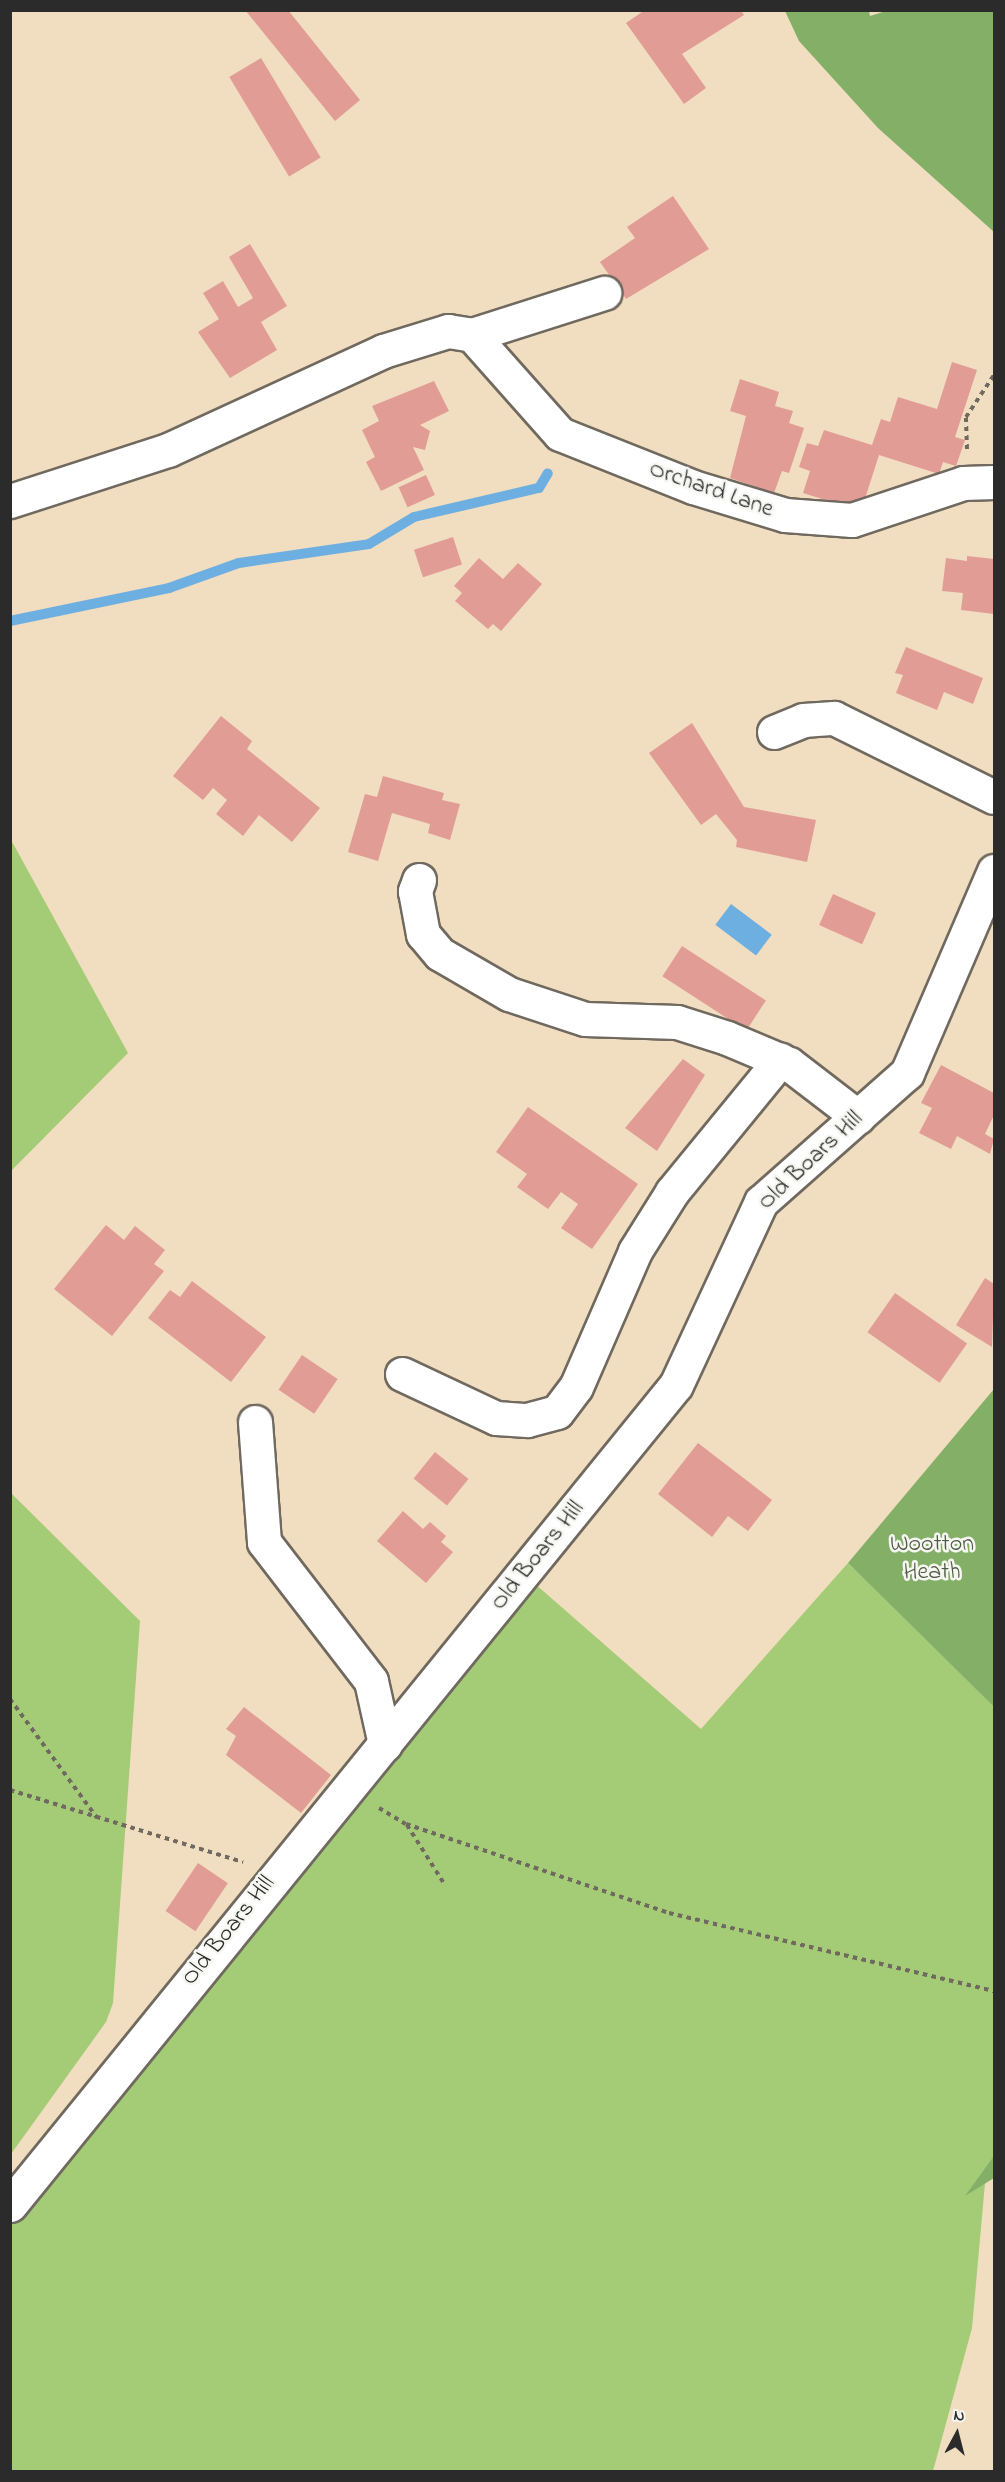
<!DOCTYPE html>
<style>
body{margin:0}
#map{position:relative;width:1005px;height:2482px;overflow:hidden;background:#f1ddbf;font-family:"Indie Flower",sans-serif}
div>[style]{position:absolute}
.green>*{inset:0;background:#a4cb76}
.forest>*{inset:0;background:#83af67}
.water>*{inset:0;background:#6eafe2;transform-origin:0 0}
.stream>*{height:10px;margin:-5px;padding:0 5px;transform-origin:5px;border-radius:5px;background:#6eafe2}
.building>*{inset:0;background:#e19d95;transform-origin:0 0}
.path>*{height:4px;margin-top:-2px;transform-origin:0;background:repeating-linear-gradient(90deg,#70695f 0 4.5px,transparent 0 9px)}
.roads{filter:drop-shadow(2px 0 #70695f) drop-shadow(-2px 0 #70695f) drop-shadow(0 2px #70695f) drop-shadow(0 -2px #70695f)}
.minor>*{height:33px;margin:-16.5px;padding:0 16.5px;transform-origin:16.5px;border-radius:16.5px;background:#fff}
span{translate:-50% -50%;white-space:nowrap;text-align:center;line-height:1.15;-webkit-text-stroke:5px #f6f6f2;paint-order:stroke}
.street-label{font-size:24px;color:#2b2b2b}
.park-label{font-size:24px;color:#4f5b42}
.frame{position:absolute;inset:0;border:12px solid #2b2b2b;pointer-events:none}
.north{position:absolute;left:927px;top:2404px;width:60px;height:60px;-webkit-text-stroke:4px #f6f6f2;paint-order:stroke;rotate:7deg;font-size:16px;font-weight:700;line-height:24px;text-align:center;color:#2b2b2b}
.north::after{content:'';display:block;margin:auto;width:21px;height:27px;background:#2b2b2b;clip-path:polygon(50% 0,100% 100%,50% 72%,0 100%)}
</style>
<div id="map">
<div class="green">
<div style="clip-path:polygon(10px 838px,128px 1053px,11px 1171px,10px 1171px)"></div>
<div style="clip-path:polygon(11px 1493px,140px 1621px,113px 2003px,106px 2022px,11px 2154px)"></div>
<div style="clip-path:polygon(848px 1563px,994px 1707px,994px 2170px,985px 2183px,972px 2328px,933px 2471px,11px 2472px,11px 2222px,534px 1583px,701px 1729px)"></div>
</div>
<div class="forest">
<div style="clip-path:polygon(886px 11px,994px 11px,994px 232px,878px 128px,799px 41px,785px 11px,869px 11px,870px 16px)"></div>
<div style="clip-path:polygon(994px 1389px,994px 1707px,848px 1563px)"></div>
<div style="clip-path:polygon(994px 2156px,994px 2178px,965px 2196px)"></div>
</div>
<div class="water">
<div style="left:731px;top:904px;width:51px;height:26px;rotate:37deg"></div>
</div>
<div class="stream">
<div style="left:10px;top:621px;width:162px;rotate:-11.7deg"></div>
<div style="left:169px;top:588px;width:74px;rotate:-19.7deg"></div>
<div style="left:239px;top:563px;width:131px;rotate:-8.3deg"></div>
<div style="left:369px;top:544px;width:52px;rotate:-31deg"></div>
<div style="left:414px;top:517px;width:128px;rotate:-13.1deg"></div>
<div style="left:539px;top:488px;width:17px;rotate:-59deg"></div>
</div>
<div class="building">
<div style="clip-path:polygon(245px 10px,288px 10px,360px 100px,335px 121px)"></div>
<div style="clip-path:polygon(645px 10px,741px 10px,744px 15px,682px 54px,706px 88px,684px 104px,626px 23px)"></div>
<div style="left:261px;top:58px;width:116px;height:37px;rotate:59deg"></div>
<div style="clip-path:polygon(673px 196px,709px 249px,626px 299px,600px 262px,635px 238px,627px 227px)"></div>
<div style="clip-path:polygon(250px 244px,287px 306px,261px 322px,277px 350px,230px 378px,198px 332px,219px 319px,203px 293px,223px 281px,238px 307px,253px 298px,229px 257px)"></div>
<div style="clip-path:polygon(952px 362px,977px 370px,955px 437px,965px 440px,956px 466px,943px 462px,939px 474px,879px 455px,861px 511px,803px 493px,810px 471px,799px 467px,807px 443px,818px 446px,824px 430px,872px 445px,881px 419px,890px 422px,898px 397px,937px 409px)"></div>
<div style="clip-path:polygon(740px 379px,779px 392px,775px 406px,793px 411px,789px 423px,804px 428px,789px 473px,782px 471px,774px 493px,730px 478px,746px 416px,730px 411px)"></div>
<div style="clip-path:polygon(434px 381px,449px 411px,420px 425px,430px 431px,425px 450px,413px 447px,424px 470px,381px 491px,366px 462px,375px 457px,362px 430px,379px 421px,372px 406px)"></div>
<div style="left:426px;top:475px;width:22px;height:30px;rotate:66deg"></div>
<div style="left:453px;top:537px;width:29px;height:41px;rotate:72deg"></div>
<div style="clip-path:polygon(967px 556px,994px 559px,994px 614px,961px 610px,963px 593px,942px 591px,946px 558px,967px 561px)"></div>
<div style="clip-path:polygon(479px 558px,503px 579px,518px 563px,542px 584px,501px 631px,493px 624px,488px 629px,455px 601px,462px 593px,454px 586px)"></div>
<div style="clip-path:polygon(906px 647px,983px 678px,973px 704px,944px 692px,937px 710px,896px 693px,903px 675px,895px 673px)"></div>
<div style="clip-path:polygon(221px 716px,252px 741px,247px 749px,320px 808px,292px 842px,259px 815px,243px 836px,216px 814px,227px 800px,213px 788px,203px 800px,173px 776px)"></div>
<div style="clip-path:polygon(692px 723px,744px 807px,816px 820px,807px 862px,736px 847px,737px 840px,716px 814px,701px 825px,649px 753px)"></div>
<div style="clip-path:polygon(383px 776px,444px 793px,442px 800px,460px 804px,450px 840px,428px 833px,430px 824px,392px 813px,378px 861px,348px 852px,365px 794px,377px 797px)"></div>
<div style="left:833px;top:894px;width:47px;height:34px;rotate:24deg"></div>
<div style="left:682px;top:946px;width:100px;height:36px;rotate:33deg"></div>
<div style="clip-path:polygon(683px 1059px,705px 1075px,657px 1151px,625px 1128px)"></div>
<div style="clip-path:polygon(941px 1065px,994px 1093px,994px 1115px,985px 1134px,994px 1139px,990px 1154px,957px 1136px,951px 1149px,919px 1133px,932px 1108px,921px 1103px)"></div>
<div style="clip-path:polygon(528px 1107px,638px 1184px,592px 1249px,561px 1228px,578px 1204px,561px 1192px,548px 1209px,517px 1187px,527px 1174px,496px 1152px)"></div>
<div style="clip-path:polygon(106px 1225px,124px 1240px,135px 1226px,165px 1250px,154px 1264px,164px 1271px,112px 1336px,54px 1289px)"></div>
<div style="clip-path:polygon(985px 1278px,994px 1284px,992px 1347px,956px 1325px)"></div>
<div style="clip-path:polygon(192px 1281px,266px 1337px,231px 1382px,148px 1318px,170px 1290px,180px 1297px)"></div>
<div style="left:895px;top:1293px;width:88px;height:48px;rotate:35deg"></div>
<div style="left:302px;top:1355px;width:43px;height:42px;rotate:34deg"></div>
<div style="clip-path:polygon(698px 1443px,772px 1500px,748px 1531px,728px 1516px,712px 1537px,658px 1494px)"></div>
<div style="left:435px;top:1452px;width:43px;height:34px;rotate:39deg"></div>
<div style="clip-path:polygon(403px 1511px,423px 1529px,430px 1522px,446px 1536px,441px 1542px,453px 1552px,426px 1583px,377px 1541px)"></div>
<div style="clip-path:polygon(244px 1707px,331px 1775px,301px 1813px,226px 1755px,236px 1736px,226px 1729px)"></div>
<div style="left:198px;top:1863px;width:36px;height:58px;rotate:34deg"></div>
</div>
<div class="path">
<div style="left:967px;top:449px;width:32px;rotate:-92deg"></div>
<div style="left:966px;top:417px;width:50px;rotate:-56.3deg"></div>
<div style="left:10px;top:1699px;width:147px;rotate:53.8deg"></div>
<div style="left:10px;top:1790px;width:244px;rotate:17.2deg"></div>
<div style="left:379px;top:1808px;width:31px;rotate:31deg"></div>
<div style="left:406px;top:1824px;width:278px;rotate:18.7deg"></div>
<div style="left:669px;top:1913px;width:334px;rotate:13.5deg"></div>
<div style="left:407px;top:1825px;width:71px;rotate:57.7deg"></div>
</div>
<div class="roads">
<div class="minor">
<div style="left:472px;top:335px;width:132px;rotate:48.4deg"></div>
<div style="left:560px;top:434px;width:143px;rotate:21.7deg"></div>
<div style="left:693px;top:487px;width:96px;rotate:16.9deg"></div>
<div style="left:785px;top:515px;width:67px;rotate:4.3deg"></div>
<div style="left:852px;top:520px;width:117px;rotate:-18.4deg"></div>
<div style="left:963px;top:483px;width:31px;rotate:-2deg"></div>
<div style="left:10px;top:501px;width:166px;rotate:-17.9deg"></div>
<div style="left:168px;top:450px;width:237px;rotate:-24.7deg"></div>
<div style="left:383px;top:351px;width:68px;rotate:-17.1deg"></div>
<div style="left:448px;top:331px;width:24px;rotate:9deg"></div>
<div style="left:472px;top:335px;width:139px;rotate:-17.7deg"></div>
<div style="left:774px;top:732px;width:31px;rotate:-22deg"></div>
<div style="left:803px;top:720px;width:31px;rotate:-4deg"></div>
<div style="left:834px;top:718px;width:178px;rotate:26.3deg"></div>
<div style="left:419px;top:880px;width:12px;rotate:110deg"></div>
<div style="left:415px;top:891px;width:44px;rotate:79.5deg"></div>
<div style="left:423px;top:934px;width:26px;rotate:50deg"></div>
<div style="left:440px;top:954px;width:80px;rotate:30.1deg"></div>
<div style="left:509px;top:994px;width:80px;rotate:18.2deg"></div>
<div style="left:585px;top:1019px;width:92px;rotate:1.9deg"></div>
<div style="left:677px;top:1022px;width:52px;rotate:17.7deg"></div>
<div style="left:727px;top:1038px;width:67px;rotate:22.8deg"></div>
<div style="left:789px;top:1064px;width:87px;rotate:37.5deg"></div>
<div style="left:402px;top:1374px;width:104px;rotate:25.1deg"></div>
<div style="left:496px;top:1418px;width:31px;rotate:4deg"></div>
<div style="left:527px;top:1420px;width:31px;rotate:-15deg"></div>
<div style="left:557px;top:1412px;width:31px;rotate:-53deg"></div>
<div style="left:576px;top:1387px;width:148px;rotate:-66.5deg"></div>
<div style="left:635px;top:1251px;width:70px;rotate:-57.9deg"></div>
<div style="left:672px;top:1192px;width:171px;rotate:-50.7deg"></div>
<div style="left:255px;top:1422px;width:120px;rotate:85.7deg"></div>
<div style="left:264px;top:1542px;width:175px;rotate:52.4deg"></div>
<div style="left:371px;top:1681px;width:65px;rotate:77.5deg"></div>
<div style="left:10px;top:2205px;width:1056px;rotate:-50.92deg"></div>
<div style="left:676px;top:1385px;width:202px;rotate:-65.1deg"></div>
<div style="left:761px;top:1202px;width:195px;rotate:-41.5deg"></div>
<div style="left:907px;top:1073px;width:220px;rotate:-66.7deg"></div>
</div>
</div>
<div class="street-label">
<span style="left:711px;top:490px;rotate:19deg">Orchard Lane</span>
<span style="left:811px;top:1161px;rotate:-43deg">Old Boars Hill</span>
<span style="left:538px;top:1556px;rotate:-51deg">Old Boars Hill</span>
<span style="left:229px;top:1931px;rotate:-51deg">Old Boars Hill</span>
</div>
<div class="park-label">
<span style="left:932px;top:1559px">Wootton<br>Heath</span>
</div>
<div class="frame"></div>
<div class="north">N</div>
</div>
